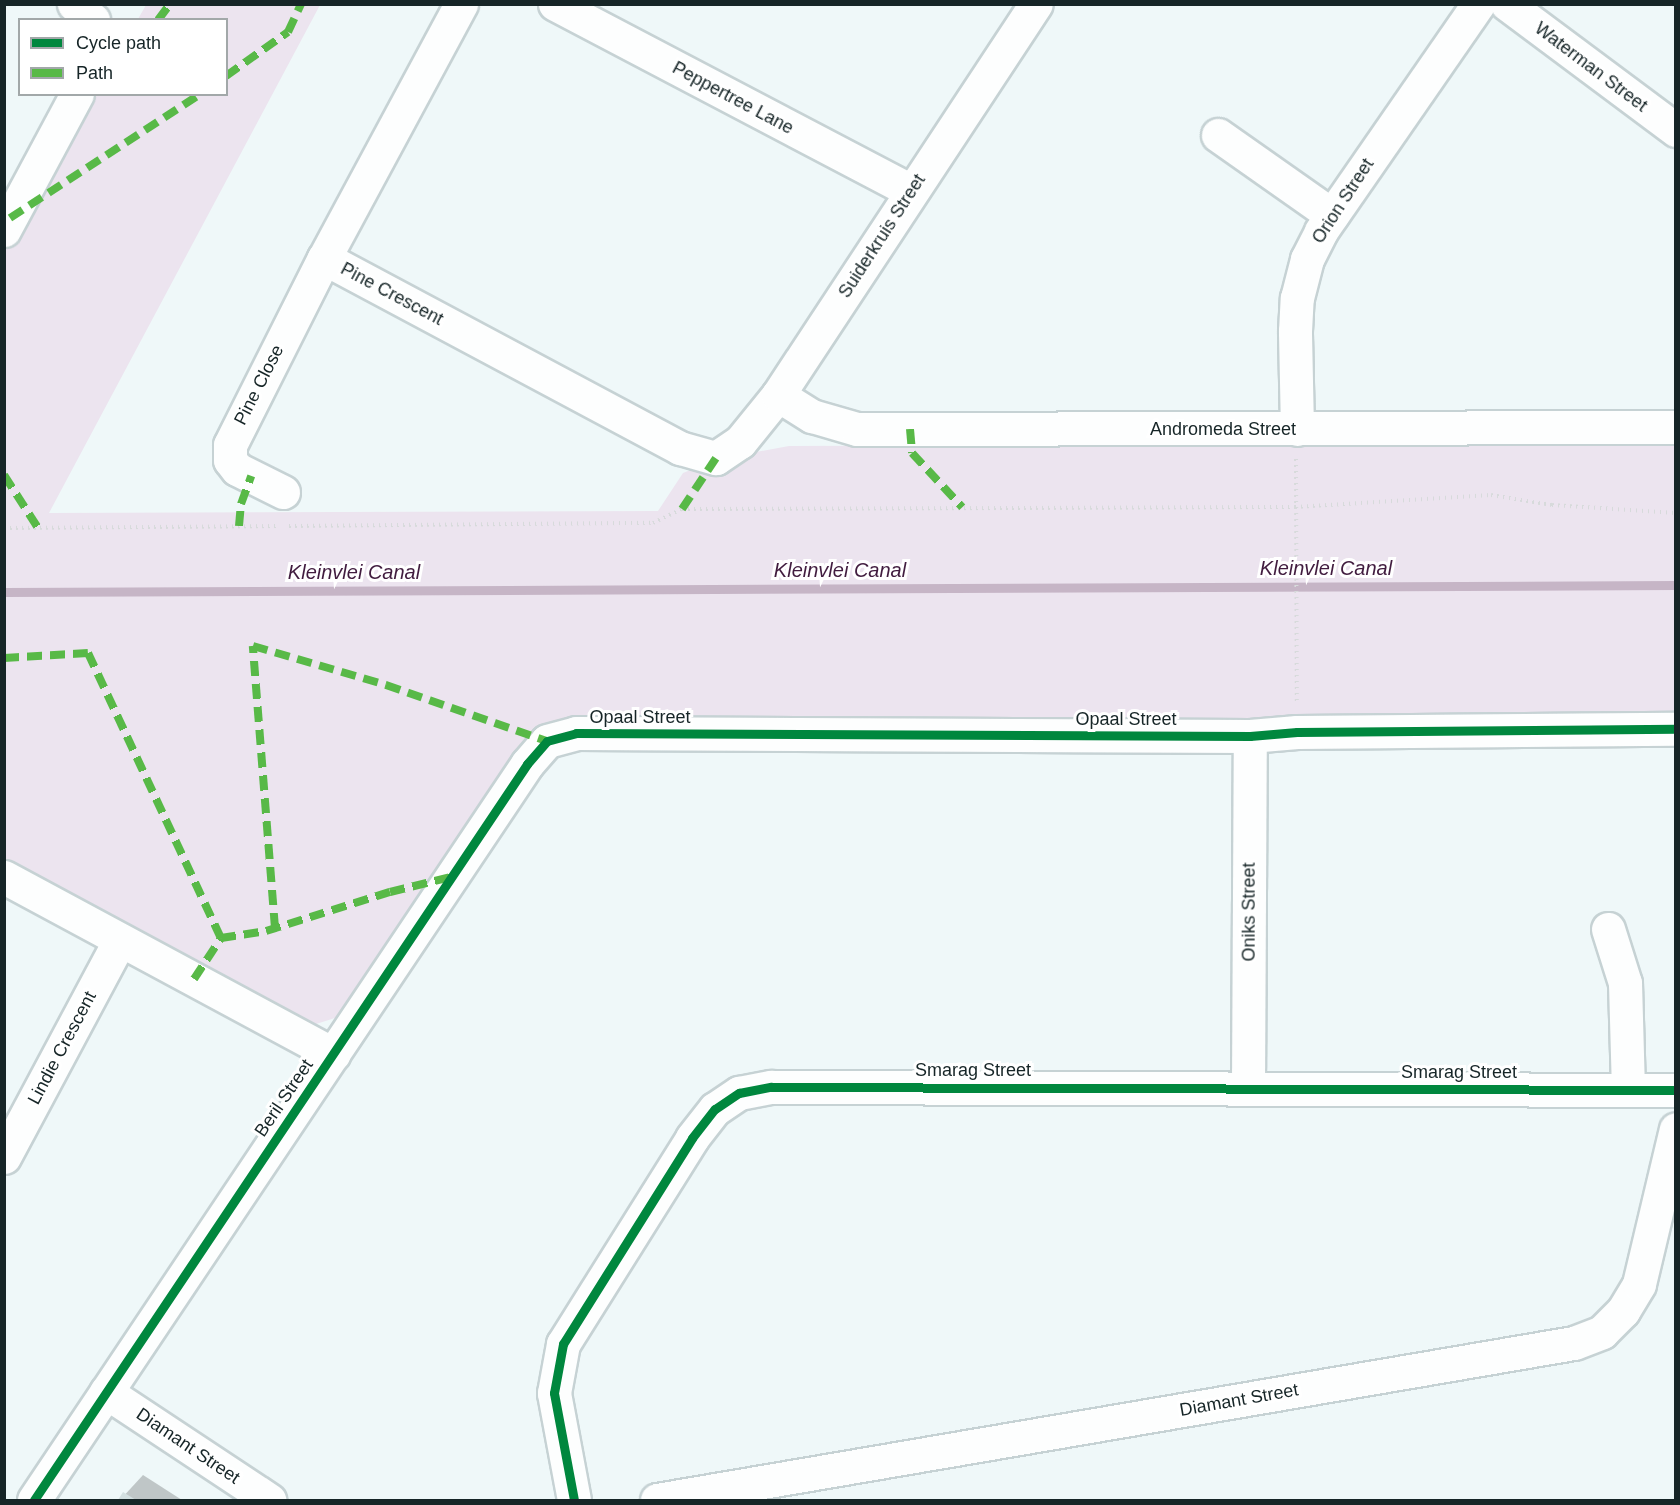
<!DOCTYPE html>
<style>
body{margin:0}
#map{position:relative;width:1680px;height:1505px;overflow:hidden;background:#eff8f9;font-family:Helvetica,sans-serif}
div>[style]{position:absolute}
.green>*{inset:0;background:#ece4ef}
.shadow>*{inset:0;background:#0003}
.stream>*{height:9px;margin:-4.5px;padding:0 4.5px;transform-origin:4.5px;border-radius:4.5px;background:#c6b5c6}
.building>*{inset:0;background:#d3e0e1}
.path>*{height:4px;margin-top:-2px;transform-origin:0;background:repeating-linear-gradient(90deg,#d7dadb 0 1.5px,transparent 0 6px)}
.roads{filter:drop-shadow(2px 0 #c6d2d4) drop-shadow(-2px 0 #c6d2d4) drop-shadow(0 2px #c6d2d4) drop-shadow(0 -2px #c6d2d4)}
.minor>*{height:33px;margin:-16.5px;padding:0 16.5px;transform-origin:16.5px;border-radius:16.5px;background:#fdfefe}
.quiet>*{height:8px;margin-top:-4px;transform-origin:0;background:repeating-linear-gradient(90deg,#58b947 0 15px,transparent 0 23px)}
.cycleway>*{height:9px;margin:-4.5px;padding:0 4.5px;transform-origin:4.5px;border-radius:4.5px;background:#00873e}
span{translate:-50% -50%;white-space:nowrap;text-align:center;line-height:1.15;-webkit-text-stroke:6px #fff;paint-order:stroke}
.street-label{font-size:18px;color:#162527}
.water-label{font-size:20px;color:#411c3f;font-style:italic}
.frame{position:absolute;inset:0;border:6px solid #162527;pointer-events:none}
.legend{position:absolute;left:18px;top:18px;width:210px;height:78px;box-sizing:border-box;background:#fff;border:2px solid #a2a8a9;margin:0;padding:8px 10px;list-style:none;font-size:18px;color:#162527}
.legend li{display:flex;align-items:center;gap:12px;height:30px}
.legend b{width:30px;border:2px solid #a2a8a9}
</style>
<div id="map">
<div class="green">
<div style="clip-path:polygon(146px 5px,320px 5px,49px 513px,658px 511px,683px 473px,718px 459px,789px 446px,1675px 443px,1675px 717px,569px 722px,338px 1017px,313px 1025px,5px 863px,4px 248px,90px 95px,226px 94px,226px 20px,138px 19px)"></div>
</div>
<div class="shadow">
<div style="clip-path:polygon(143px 1475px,182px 1500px,120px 1500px)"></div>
</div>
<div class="stream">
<div style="left:4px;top:592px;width:1672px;rotate:-0.24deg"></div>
</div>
<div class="building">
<div style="clip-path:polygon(123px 1492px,136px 1500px,118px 1500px)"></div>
</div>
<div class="path">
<div style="left:1296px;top:459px;width:242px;rotate:89.8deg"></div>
<div style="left:289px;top:526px;width:364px;rotate:-0.5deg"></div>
<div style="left:653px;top:523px;width:32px;rotate:-26deg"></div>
<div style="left:682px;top:509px;width:613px;rotate:-0.19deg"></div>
<div style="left:1295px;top:507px;width:196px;rotate:-3.5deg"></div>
<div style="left:1491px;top:495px;width:62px;rotate:9.3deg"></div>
<div style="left:1552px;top:505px;width:124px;rotate:3.7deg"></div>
<div style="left:4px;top:528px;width:275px;rotate:-0.4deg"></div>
</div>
<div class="roads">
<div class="minor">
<div style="left:74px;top:4px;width:25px;rotate:40deg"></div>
<div style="left:461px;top:4px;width:289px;rotate:118.3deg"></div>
<div style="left:324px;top:258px;width:404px;rotate:28.1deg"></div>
<div style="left:680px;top:448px;width:37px;rotate:16deg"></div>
<div style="left:716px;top:458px;width:29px;rotate:-34deg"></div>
<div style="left:740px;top:442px;width:60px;rotate:-51deg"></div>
<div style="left:778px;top:395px;width:468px;rotate:-56.6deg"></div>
<div style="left:555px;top:4px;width:402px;rotate:27.7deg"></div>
<div style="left:1507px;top:4px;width:211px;rotate:36.7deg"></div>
<div style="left:1218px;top:135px;width:139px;rotate:35.1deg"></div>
<div style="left:4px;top:230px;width:154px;rotate:-61.8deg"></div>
<div style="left:778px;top:395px;width:40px;rotate:32deg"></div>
<div style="left:812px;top:416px;width:47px;rotate:16.1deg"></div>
<div style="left:857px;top:429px;width:819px;rotate:-0.14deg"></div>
<div style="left:1297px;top:429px;width:98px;rotate:-91.2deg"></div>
<div style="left:1295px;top:331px;width:33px;rotate:-87deg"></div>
<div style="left:1297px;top:298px;width:40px;rotate:-75.6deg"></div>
<div style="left:1307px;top:259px;width:31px;rotate:-63deg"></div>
<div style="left:1321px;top:231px;width:276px;rotate:-55.3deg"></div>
<div style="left:283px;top:492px;width:51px;rotate:-153.4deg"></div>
<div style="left:237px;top:469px;width:11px;rotate:-128deg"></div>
<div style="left:230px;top:460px;width:15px;rotate:-90deg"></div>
<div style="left:230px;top:445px;width:209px;rotate:-63.3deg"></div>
<div style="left:4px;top:877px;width:374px;rotate:28.3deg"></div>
<div style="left:1608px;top:929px;width:57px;rotate:72.5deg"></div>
<div style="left:1625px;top:983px;width:107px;rotate:88.4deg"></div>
<div style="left:1248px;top:1087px;width:351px;rotate:-89.7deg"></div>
<div style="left:4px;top:1157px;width:246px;rotate:-61.9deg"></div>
<div style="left:106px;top:1392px;width:196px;rotate:33.5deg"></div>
<div style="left:34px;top:1500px;width:886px;rotate:-56.18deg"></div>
<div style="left:527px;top:764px;width:30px;rotate:-49deg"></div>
<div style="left:547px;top:741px;width:30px;rotate:-15deg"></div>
<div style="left:576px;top:733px;width:674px;rotate:0.26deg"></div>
<div style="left:1250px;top:736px;width:47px;rotate:-4.9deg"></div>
<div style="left:1297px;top:732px;width:379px;rotate:-0.5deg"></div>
<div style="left:574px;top:1500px;width:109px;rotate:-100.6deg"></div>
<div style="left:554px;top:1393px;width:50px;rotate:-79.6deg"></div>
<div style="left:563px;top:1344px;width:243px;rotate:-57.9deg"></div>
<div style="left:692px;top:1138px;width:37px;rotate:-52deg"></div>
<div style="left:715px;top:1109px;width:29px;rotate:-34deg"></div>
<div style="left:739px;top:1093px;width:33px;rotate:-11deg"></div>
<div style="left:771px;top:1087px;width:905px;rotate:0.19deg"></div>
<div style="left:657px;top:1500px;width:930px;rotate:-9.72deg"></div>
<div style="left:1574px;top:1343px;width:30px;rotate:-21deg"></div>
<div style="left:1602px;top:1332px;width:30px;rotate:-45deg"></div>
<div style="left:1623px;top:1311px;width:31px;rotate:-59deg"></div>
<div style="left:1639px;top:1284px;width:159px;rotate:-76.6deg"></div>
</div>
</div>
<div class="quiet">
<div style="left:158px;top:20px;width:20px;rotate:-53deg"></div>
<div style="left:226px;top:76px;width:76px;rotate:-35.4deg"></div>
<div style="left:288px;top:32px;width:31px;rotate:-65deg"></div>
<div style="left:10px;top:218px;width:227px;rotate:-33.1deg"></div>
<div style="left:910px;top:429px;width:24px;rotate:85deg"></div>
<div style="left:912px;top:453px;width:74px;rotate:47.2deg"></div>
<div style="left:4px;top:475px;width:63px;rotate:57.3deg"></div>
<div style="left:682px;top:509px;width:61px;rotate:-56.3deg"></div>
<div style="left:239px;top:526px;width:22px;rotate:-85deg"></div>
<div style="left:241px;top:504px;width:30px;rotate:-70deg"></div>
<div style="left:4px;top:658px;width:84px;rotate:-3.4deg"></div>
<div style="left:88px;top:653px;width:315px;rotate:65deg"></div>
<div style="left:275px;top:928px;width:283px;rotate:-94.5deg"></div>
<div style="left:253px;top:646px;width:139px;rotate:16.3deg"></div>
<div style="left:386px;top:685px;width:170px;rotate:19.2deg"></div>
<div style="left:194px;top:979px;width:49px;rotate:-56.6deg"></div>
<div style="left:221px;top:938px;width:46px;rotate:-8.8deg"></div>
<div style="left:266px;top:931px;width:130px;rotate:-17.5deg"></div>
<div style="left:390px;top:892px;width:63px;rotate:-13.8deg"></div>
</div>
<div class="cycleway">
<div style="left:34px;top:1500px;width:886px;rotate:-56.18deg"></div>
<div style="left:527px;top:764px;width:30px;rotate:-49deg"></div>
<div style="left:547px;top:741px;width:30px;rotate:-15deg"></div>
<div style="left:576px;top:733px;width:674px;rotate:0.26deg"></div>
<div style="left:1250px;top:736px;width:47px;rotate:-4.9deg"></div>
<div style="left:1297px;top:732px;width:379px;rotate:-0.5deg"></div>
<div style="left:574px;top:1500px;width:109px;rotate:-100.6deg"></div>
<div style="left:554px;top:1393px;width:50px;rotate:-79.6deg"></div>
<div style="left:563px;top:1344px;width:243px;rotate:-57.9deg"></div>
<div style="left:692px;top:1138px;width:37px;rotate:-52deg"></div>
<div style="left:715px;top:1109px;width:29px;rotate:-34deg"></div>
<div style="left:739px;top:1093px;width:33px;rotate:-11deg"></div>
<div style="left:771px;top:1087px;width:905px;rotate:0.19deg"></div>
</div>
<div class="street-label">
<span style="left:1591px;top:67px;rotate:37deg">Waterman Street</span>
<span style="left:733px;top:98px;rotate:28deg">Peppertree Lane</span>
<span style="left:1343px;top:201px;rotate:-57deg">Orion Street</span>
<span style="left:882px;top:236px;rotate:-57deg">Suiderkruis Street</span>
<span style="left:392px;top:294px;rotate:28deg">Pine Crescent</span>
<span style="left:259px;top:385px;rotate:-63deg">Pine Close</span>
<span style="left:1223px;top:429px">Andromeda Street</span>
<span style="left:640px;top:717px">Opaal Street</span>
<span style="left:1126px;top:719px">Opaal Street</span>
<span style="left:1249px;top:912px;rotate:-90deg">Oniks Street</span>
<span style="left:62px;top:1048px;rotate:-62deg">Lindie Crescent</span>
<span style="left:973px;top:1070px">Smarag Street</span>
<span style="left:1459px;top:1072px">Smarag Street</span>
<span style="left:284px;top:1098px;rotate:-56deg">Beril Street</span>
<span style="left:1239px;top:1400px;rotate:-10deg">Diamant Street</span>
<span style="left:188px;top:1446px;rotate:34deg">Diamant Street</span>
</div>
<div class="water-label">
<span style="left:1326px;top:568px">Kleinvlei Canal</span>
<span style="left:840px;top:570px">Kleinvlei Canal</span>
<span style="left:354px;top:572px">Kleinvlei Canal</span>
</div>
<div class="frame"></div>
<ul class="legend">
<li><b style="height:8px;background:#00873e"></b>Cycle path</li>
<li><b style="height:8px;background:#58b947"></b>Path</li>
</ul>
</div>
